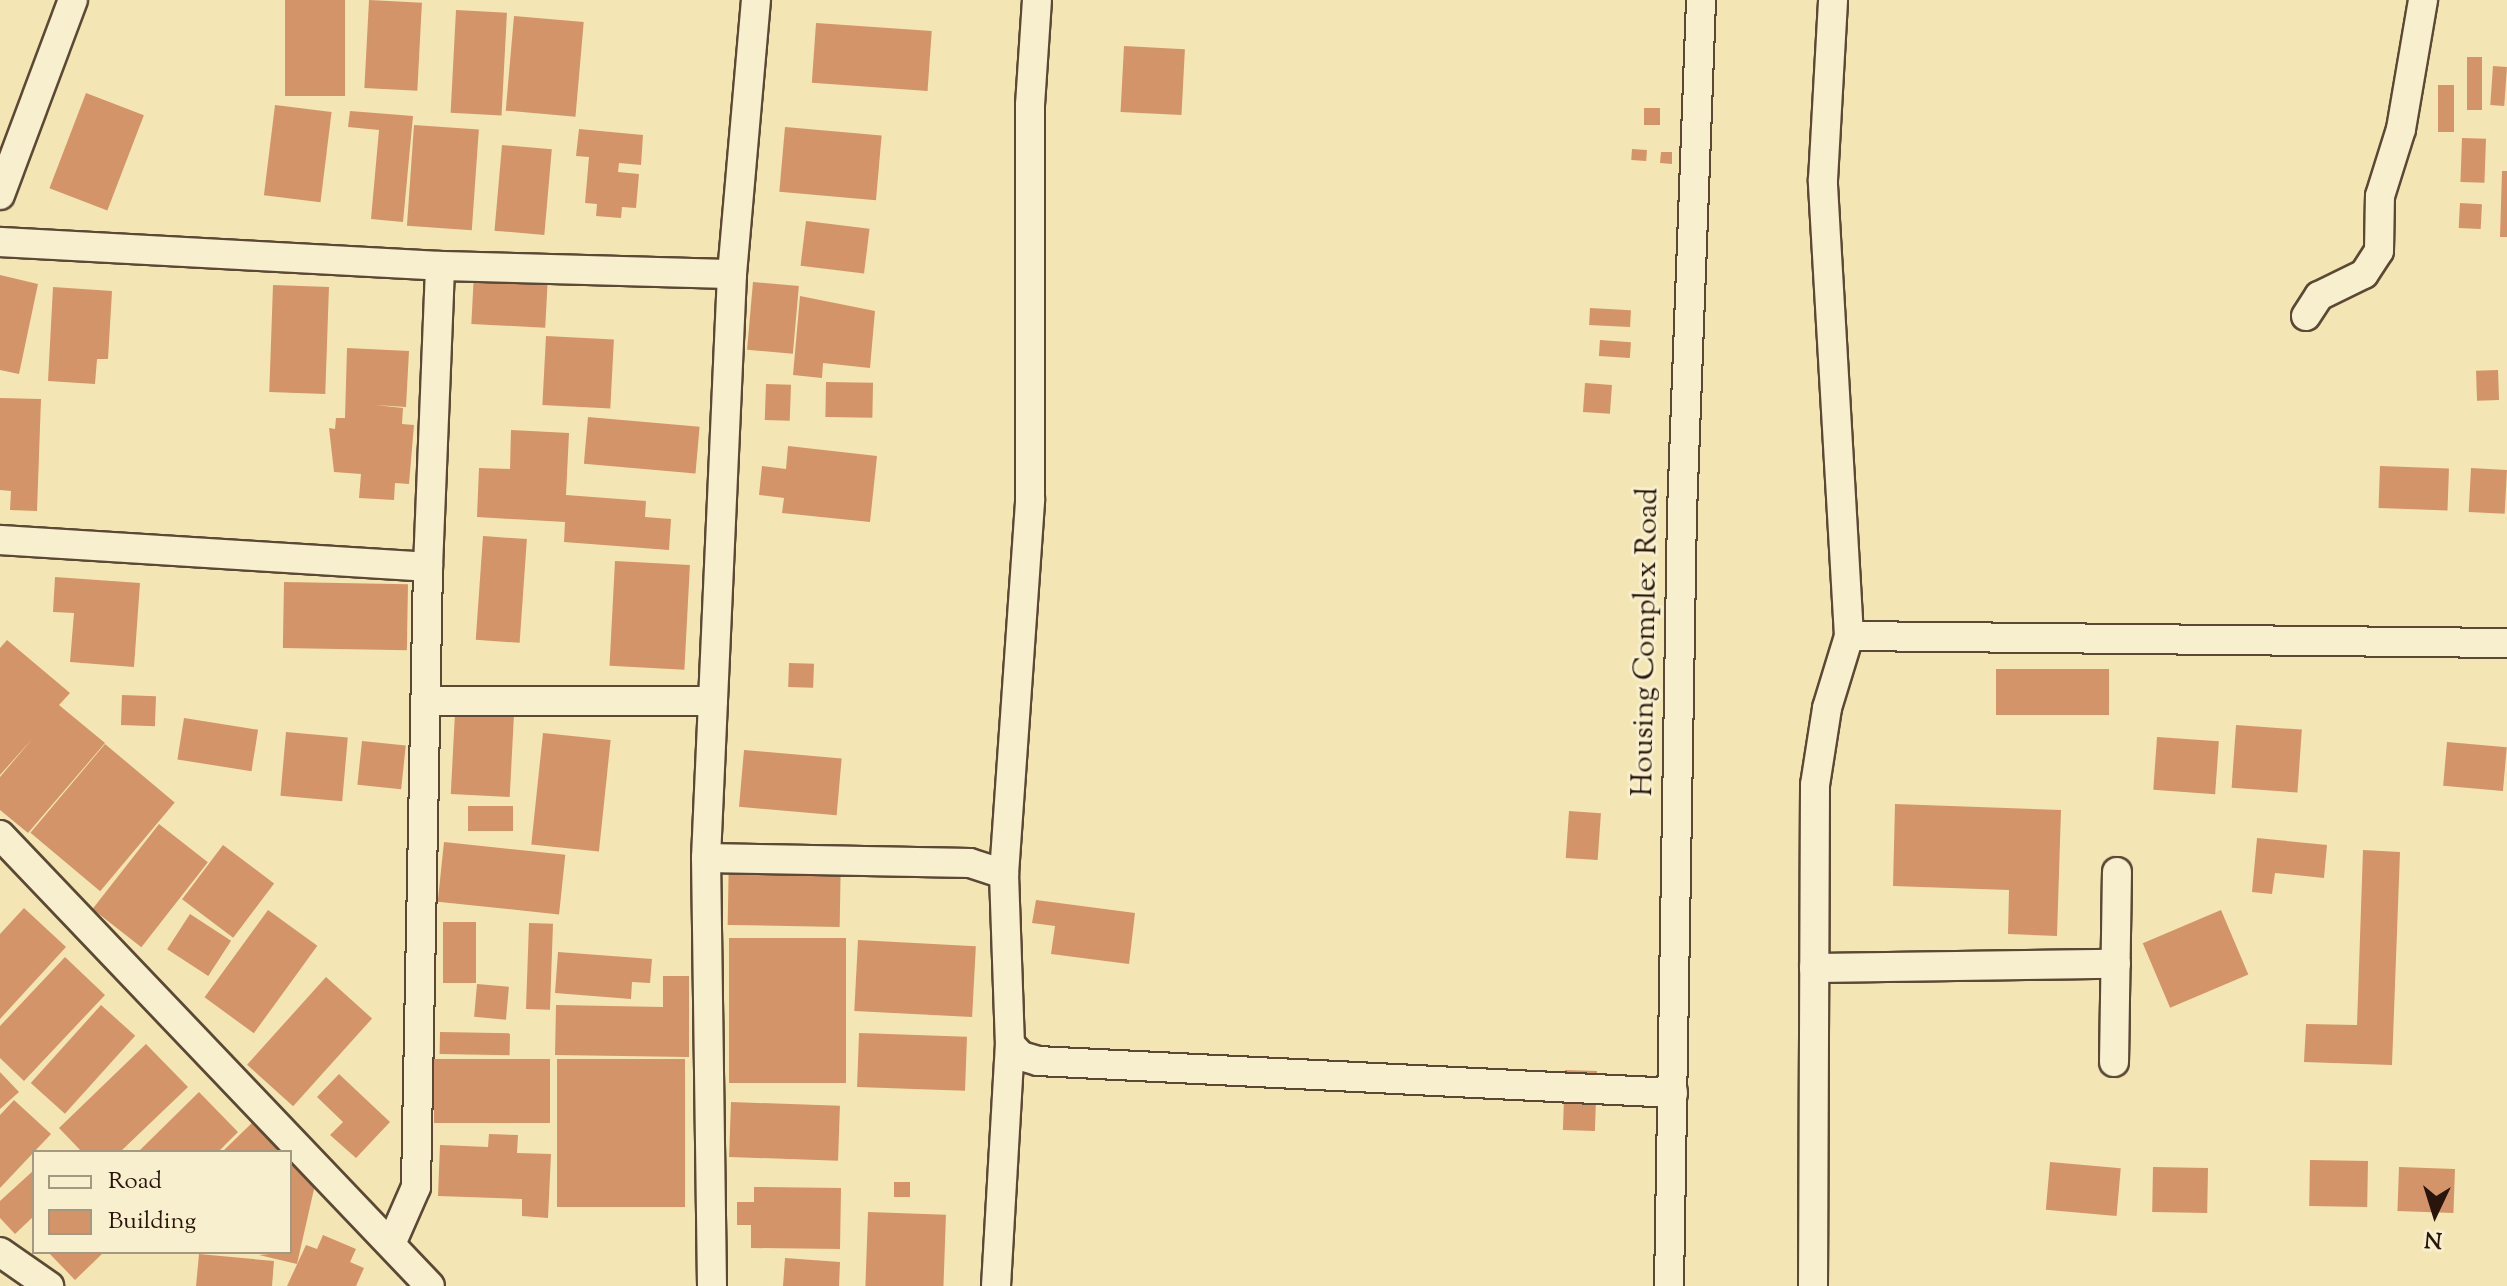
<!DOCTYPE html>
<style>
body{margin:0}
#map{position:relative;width:2507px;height:1286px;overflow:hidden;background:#f3e6b4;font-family:"Sorts Mill Goudy",serif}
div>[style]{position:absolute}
.building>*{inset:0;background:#d49469;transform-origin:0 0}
.roads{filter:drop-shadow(2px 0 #5c4935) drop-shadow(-2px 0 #5c4935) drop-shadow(0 2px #5c4935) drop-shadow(0 -2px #5c4935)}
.minor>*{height:28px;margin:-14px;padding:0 14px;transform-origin:14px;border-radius:14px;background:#f7efce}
span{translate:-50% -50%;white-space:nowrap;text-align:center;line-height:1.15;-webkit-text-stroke:6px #f7efce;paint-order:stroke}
.street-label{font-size:30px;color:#29150b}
.legend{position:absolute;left:32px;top:1150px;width:260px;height:104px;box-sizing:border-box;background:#f7efce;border:2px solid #a59880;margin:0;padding:10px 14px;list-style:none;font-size:24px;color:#29150b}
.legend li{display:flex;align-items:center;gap:16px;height:40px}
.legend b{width:40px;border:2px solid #a59880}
.north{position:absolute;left:2395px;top:1174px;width:80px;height:80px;-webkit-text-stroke:6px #f7efce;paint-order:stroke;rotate:184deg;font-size:22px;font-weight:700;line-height:32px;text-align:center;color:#29150b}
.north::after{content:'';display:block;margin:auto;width:28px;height:36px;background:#29150b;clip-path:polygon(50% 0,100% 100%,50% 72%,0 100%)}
</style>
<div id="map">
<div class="building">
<div style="left:285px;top:0;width:60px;height:96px"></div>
<div style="left:369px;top:0;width:53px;height:88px;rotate:3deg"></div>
<div style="left:456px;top:10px;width:51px;height:103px;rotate:3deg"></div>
<div style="left:514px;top:16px;width:70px;height:95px;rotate:5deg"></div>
<div style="left:816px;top:23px;width:116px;height:60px;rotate:4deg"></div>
<div style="left:1124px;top:46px;width:61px;height:66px;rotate:3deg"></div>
<div style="left:2467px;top:57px;width:15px;height:53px"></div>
<div style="left:2493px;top:66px;width:14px;height:39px;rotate:4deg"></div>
<div style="left:2438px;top:85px;width:16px;height:47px"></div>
<div style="left:86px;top:93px;width:62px;height:102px;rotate:21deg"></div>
<div style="left:275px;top:105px;width:57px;height:91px;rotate:7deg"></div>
<div style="left:1644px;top:108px;width:16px;height:17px"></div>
<div style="clip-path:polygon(350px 111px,413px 116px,403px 222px,371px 219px,379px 130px,348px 127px)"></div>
<div style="left:414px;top:125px;width:65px;height:101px;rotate:4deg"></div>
<div style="left:785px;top:127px;width:97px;height:65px;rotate:5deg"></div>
<div style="clip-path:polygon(579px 129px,643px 135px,641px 165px,619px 163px,618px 172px,639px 174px,636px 208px,622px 207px,621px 218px,596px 216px,597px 204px,585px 203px,589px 157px,576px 156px)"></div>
<div style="left:2462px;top:138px;width:24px;height:44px;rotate:2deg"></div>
<div style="left:502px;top:145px;width:50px;height:86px;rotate:5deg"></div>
<div style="left:1632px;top:149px;width:15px;height:11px;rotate:4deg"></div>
<div style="clip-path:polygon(1661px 152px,1672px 152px,1672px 164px,1660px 163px)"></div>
<div style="clip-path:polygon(2502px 171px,2507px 171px,2507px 237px,2500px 237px)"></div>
<div style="left:2460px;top:203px;width:22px;height:25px;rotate:3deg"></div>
<div style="left:806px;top:221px;width:64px;height:45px;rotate:7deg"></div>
<div style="left:474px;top:273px;width:74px;height:51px;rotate:3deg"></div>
<div style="clip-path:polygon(0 275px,38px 284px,19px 374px,0 370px)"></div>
<div style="left:753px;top:282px;width:46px;height:68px;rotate:5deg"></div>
<div style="left:273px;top:285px;width:56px;height:107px;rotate:2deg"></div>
<div style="clip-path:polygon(53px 287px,112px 291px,108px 359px,97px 359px,95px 384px,48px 381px)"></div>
<div style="clip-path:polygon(800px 296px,875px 311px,870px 368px,823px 363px,822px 378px,793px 375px)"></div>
<div style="left:1590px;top:308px;width:41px;height:17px;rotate:3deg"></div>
<div style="left:546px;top:336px;width:68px;height:69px;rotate:3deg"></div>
<div style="left:1600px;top:340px;width:31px;height:16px;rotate:4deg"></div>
<div style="clip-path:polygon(347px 348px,409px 351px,406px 407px,375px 405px,403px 408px,402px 424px,414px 425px,409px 484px,395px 483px,394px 500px,359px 498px,361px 474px,334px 472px,329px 428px,335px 429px,336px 418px,345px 418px)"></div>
<div style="left:2498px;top:370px;width:30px;height:22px;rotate:88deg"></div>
<div style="left:826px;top:382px;width:47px;height:35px;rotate:1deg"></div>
<div style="left:1585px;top:383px;width:27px;height:29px;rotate:4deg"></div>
<div style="left:766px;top:384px;width:25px;height:36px;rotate:2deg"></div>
<div style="clip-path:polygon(0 398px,41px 399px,37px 511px,10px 510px,11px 491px,0 490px)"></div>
<div style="left:588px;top:417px;width:112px;height:47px;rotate:5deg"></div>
<div style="clip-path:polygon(511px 430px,569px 433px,566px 495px,646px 501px,645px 517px,671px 519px,669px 550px,564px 542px,565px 522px,477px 517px,479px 468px,510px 469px)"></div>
<div style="clip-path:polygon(788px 446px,877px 456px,870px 522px,782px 513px,784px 498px,759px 495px,762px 466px,786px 469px)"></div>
<div style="left:2380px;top:466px;width:69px;height:42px;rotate:2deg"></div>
<div style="left:2471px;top:468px;width:36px;height:44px;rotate:3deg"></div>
<div style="left:483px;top:536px;width:44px;height:104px;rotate:4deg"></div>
<div style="left:615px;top:561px;width:75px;height:105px;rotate:3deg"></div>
<div style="clip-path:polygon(55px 577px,140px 583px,134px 667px,70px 662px,74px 613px,53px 612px)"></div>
<div style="left:284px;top:582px;width:124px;height:66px;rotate:1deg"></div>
<div style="clip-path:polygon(7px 640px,70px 693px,59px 705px,105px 743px,28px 833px,0 810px,0 777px,33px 738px,0 775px,0 648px)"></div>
<div style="left:789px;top:663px;width:25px;height:24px;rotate:2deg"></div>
<div style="left:1996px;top:669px;width:113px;height:46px"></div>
<div style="left:122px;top:695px;width:34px;height:30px;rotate:2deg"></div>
<div style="left:455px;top:713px;width:59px;height:81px;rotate:3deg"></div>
<div style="left:184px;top:718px;width:75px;height:42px;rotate:9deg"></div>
<div style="left:2236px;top:725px;width:66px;height:63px;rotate:4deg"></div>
<div style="left:286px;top:732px;width:62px;height:64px;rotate:5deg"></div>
<div style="left:543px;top:733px;width:68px;height:112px;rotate:6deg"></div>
<div style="left:2157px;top:737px;width:62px;height:53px;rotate:4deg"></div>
<div style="left:362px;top:741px;width:44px;height:44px;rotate:6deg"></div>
<div style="left:2447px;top:742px;width:60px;height:44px;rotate:5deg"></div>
<div style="left:105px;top:744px;width:91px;height:116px;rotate:40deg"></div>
<div style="left:744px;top:750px;width:98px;height:57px;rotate:5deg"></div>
<div style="clip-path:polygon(1895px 804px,2061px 810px,2057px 936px,2008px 934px,2009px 890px,1893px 886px)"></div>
<div style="left:468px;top:806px;width:45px;height:25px"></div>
<div style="left:1569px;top:811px;width:32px;height:47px;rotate:4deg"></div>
<div style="left:159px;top:824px;width:62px;height:108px;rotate:38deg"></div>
<div style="clip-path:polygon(2257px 838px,2327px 845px,2324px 878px,2275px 873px,2272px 894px,2252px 892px)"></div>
<div style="left:444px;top:842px;width:122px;height:60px;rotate:6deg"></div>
<div style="left:223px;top:845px;width:64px;height:68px;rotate:37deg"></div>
<div style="left:729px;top:849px;width:112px;height:76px;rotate:1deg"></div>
<div style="clip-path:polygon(2363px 850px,2400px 852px,2392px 1065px,2304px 1062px,2306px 1024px,2357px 1025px)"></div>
<div style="clip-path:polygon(1036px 900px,1135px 913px,1129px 964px,1051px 954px,1055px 926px,1032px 923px)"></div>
<div style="clip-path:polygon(24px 908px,66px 947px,0 1019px,0 934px)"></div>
<div style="left:268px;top:910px;width:61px;height:108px;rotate:36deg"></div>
<div style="left:2221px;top:910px;width:70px;height:85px;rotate:67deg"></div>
<div style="left:190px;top:914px;width:49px;height:42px;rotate:33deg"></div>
<div style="left:443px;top:922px;width:33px;height:61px"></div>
<div style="left:529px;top:923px;width:24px;height:86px;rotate:2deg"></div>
<div style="left:729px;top:938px;width:117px;height:145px"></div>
<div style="left:858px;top:940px;width:118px;height:71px;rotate:3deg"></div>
<div style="clip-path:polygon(558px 952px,652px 959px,650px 983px,632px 982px,631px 999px,555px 993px)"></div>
<div style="clip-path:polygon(65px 957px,105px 995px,24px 1081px,0 1058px,0 1026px)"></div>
<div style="clip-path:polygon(663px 976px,689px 976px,689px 1057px,555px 1055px,556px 1005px,663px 1007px)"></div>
<div style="left:326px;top:977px;width:62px;height:118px;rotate:42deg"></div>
<div style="left:477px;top:984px;width:32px;height:33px;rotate:5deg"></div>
<div style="left:101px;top:1005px;width:46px;height:105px;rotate:42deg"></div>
<div style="left:440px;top:1032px;width:70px;height:22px;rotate:1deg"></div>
<div style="left:859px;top:1033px;width:108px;height:54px;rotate:2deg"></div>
<div style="clip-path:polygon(146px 1044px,188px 1087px,120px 1152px,82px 1152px,59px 1128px)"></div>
<div style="left:434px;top:1059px;width:116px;height:64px"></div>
<div style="left:557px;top:1059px;width:128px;height:148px"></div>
<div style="left:1565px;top:1070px;width:32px;height:60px;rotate:2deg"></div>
<div style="clip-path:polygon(0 1072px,19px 1092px,0 1109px)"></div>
<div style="clip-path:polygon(339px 1074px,390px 1122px,356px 1158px,330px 1135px,343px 1122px,317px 1097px)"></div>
<div style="clip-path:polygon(199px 1092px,238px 1132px,218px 1152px,138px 1152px)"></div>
<div style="clip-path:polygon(14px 1100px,51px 1134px,0 1188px,0 1115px)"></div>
<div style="left:731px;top:1102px;width:109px;height:55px;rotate:2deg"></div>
<div style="clip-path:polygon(256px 1119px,290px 1152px,222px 1152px)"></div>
<div style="clip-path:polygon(489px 1134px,518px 1135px,517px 1153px,551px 1154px,548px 1218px,522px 1216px,522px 1199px,438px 1196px,440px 1145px,488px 1147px)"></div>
<div style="clip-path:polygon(298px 1159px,317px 1176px,297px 1264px,259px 1255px,290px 1252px,290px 1169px)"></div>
<div style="left:2310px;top:1160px;width:58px;height:46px;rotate:1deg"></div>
<div style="left:2050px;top:1162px;width:71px;height:48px;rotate:5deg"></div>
<div style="left:2153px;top:1167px;width:55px;height:45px;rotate:1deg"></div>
<div style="left:2399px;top:1167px;width:56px;height:44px;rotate:2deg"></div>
<div style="clip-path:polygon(34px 1170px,34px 1216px,15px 1234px,0 1218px,0 1201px)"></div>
<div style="left:894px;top:1182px;width:16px;height:15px"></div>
<div style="clip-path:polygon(754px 1187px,841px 1188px,840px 1249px,751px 1248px,751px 1225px,737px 1225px,737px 1202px,754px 1202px)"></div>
<div style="left:868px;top:1212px;width:78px;height:74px;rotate:2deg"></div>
<div style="clip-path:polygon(323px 1235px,356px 1249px,350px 1262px,364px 1268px,356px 1286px,287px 1286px,306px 1245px,317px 1249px)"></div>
<div style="clip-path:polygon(48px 1252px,104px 1252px,75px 1280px)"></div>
<div style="clip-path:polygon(199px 1254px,274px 1261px,272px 1286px,196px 1286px)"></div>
<div style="clip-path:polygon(785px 1258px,840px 1262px,839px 1286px,783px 1286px)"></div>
</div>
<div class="roads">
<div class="minor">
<div style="left:0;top:195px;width:208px;rotate:-69.5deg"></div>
<div style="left:0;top:242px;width:441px;rotate:3.1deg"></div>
<div style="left:2306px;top:316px;width:24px;rotate:-57deg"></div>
<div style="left:2319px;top:296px;width:50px;rotate:-26.1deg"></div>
<div style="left:2364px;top:274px;width:27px;rotate:-57deg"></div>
<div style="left:2379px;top:251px;width:55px;rotate:-89deg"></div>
<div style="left:2380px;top:196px;width:70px;rotate:-72.6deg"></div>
<div style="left:2401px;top:129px;width:131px;rotate:-80.3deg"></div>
<div style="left:0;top:540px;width:429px;rotate:3.6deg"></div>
<div style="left:428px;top:567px;width:620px;rotate:91.11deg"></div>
<div style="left:416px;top:1187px;width:62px;rotate:113.7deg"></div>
<div style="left:428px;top:567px;width:301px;rotate:-87.7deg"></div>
<div style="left:440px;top:266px;width:292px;rotate:1.6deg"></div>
<div style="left:1849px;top:636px;width:658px;rotate:0.61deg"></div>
<div style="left:425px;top:701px;width:288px"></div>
<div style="left:0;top:835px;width:623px;rotate:46.37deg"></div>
<div style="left:706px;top:858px;width:264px;rotate:1.1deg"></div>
<div style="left:970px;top:863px;width:36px;rotate:18deg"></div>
<div style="left:1004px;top:874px;width:170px;rotate:88deg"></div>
<div style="left:1010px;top:1044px;width:16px;rotate:47deg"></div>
<div style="left:1021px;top:1056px;width:18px;rotate:16deg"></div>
<div style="left:1038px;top:1061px;width:636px;rotate:2.88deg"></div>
<div style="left:1004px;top:874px;width:376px;rotate:-86deg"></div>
<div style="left:1030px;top:499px;width:394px;rotate:-90deg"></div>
<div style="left:1030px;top:105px;width:105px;rotate:-86.2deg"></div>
<div style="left:1814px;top:968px;width:302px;rotate:-0.8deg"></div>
<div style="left:2114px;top:1062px;width:190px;rotate:-89.1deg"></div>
<div style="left:0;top:1252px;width:60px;rotate:34.8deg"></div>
<div style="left:712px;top:1286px;width:428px;rotate:-90.8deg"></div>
<div style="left:706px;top:858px;width:585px;rotate:-87.45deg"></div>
<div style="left:732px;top:274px;width:275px;rotate:-85deg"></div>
<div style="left:996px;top:1286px;width:242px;rotate:-86.7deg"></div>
<div style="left:1669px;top:1286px;width:774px;rotate:-89.04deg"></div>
<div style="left:1682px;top:512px;width:512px;rotate:-87.87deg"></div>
<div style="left:1813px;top:1286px;width:501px;rotate:-89.77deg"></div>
<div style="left:1815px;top:785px;width:78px;rotate:-81.1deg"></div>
<div style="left:1827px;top:708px;width:75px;rotate:-73deg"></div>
<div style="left:1849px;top:636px;width:457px;rotate:-93.3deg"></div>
<div style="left:1823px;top:180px;width:180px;rotate:-86.8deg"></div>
</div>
</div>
<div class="street-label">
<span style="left:1647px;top:642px;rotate:-89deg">Housing Complex Road</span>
</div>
<ul class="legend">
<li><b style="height:10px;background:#f7efce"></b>Road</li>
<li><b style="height:22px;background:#d49469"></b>Building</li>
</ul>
<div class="north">N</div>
</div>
